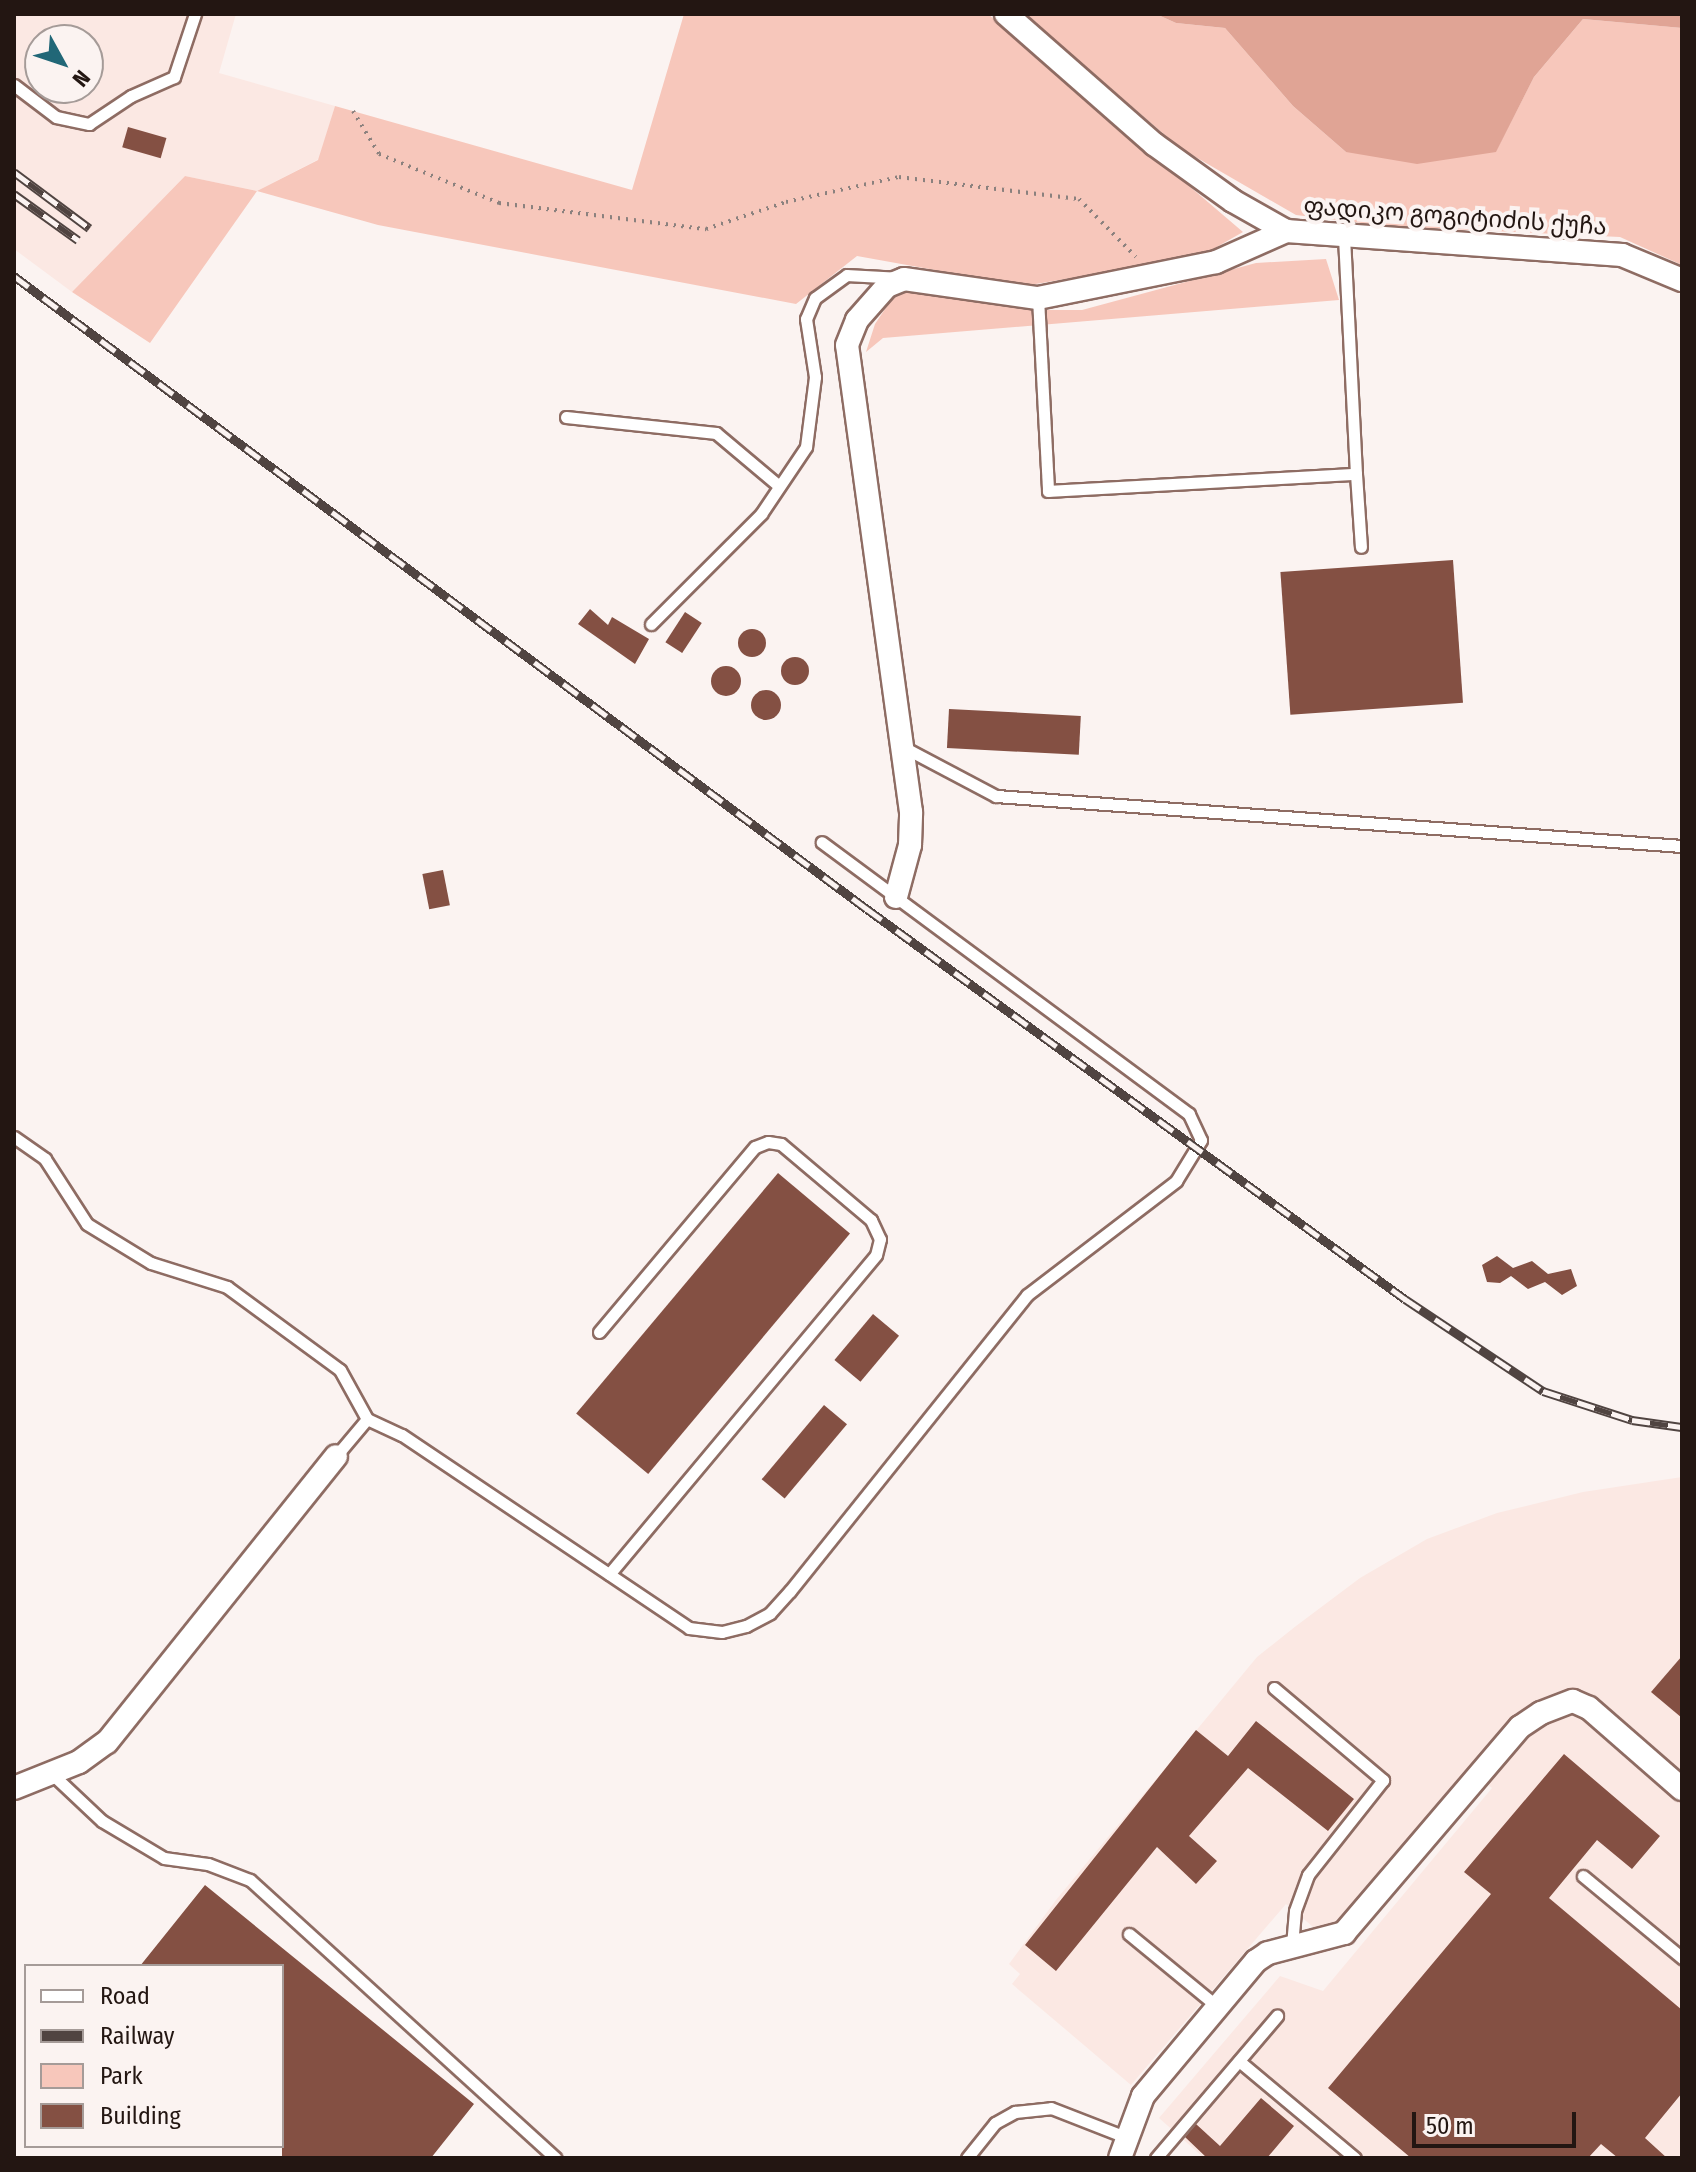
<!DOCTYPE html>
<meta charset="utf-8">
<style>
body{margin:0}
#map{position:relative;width:1696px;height:2172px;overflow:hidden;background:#fbf3f1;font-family:"Fira Sans Condensed","Noto Sans Georgian",sans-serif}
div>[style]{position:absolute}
.built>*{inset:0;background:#fbe8e3}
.green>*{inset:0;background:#f7c7bb}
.forest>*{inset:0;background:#e0a495}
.building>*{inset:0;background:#845043;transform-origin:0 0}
.round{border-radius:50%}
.path>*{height:4px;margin-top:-2px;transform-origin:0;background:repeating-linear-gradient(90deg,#8b817e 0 2px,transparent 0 8px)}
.roads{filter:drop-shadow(2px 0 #8e6c63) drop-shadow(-2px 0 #8e6c63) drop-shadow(0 2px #8e6c63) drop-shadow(0 -2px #8e6c63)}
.service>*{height:11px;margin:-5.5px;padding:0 5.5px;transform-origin:5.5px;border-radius:5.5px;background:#fff}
.minor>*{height:22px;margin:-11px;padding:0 11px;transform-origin:11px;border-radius:11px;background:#fff}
.rail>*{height:9px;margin-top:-4.5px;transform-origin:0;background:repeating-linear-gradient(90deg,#fbf3f1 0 18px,#504441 0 36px);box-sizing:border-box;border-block:2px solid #504441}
span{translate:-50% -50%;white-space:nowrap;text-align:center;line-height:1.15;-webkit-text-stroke:8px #fbf3f1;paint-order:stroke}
.street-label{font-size:24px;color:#231612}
.frame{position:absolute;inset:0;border:16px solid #231612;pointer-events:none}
.legend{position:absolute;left:24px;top:1964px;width:260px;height:184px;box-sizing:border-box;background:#fbf3f1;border:2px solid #a59b98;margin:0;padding:10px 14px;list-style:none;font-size:24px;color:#231612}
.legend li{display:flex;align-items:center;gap:16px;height:40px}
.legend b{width:40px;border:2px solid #a59b98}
.north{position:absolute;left:24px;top:24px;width:80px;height:80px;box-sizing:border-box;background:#fbf3f1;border:2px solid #a59b98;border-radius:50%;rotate:130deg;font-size:22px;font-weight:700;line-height:32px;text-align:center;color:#231612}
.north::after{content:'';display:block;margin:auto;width:28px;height:36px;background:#216777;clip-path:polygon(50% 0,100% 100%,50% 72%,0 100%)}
.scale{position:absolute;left:1412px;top:2112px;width:164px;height:36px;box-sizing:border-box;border:4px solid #231612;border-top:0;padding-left:10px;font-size:24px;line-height:28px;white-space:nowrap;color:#231612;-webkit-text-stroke:6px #fbf3f1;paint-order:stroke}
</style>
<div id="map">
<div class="built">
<div style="clip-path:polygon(evenodd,14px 14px,236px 14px,219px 73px,335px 106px,319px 159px,257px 191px,185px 176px,72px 292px,14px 249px,14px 14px,40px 40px,88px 40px,88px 88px,40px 88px,40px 40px)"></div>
<div style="clip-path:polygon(1682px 1477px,1682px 2158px,1204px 2158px,1159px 2118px,1280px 1976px,1323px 1991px,1492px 1788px,1469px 1769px,1326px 1938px,1286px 1904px,1131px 2085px,1012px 1984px,1020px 1974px,1009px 1964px,1056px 1900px,1257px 1657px,1296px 1626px,1360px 1578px,1427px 1539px,1497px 1513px,1583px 1492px)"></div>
</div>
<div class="green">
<div style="clip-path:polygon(684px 14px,988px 14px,1243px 232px,1201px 256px,1024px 286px,857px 256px,796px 304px,378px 225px,257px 191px,150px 343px,72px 292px,185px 176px,257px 191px,318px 160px,335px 106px,632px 190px)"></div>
<div style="clip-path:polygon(1024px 14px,1156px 14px,1176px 23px,1225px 28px,1293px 106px,1346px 152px,1496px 151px,1534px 77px,1583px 19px,1682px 28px,1682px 265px,1620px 237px,1386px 226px,1296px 215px,1180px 148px)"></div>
<div style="clip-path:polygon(1326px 259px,1339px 300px,883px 338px,866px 352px,875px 324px,891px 300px,904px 291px,926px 287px,1027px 310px,1082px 310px,1256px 263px)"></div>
</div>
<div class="forest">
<div style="clip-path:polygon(1156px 14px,1682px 14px,1682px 28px,1583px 19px,1534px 77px,1496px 152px,1417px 164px,1346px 152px,1293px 106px,1225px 28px,1176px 23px)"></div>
</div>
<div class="building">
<div style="left:128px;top:127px;width:40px;height:21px;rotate:16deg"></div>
<div style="left:1453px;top:560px;width:143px;height:173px;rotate:86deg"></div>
<div style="clip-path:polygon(590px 609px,608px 625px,612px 617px,649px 639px,635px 664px,578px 624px)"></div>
<div style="left:685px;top:612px;width:20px;height:36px;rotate:33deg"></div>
<div class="round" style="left:738px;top:629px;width:28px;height:28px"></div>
<div class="round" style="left:781px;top:657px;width:28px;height:28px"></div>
<div class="round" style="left:711px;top:666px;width:30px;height:30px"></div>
<div class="round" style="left:751px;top:690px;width:30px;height:30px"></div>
<div style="left:949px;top:709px;width:132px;height:39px;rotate:3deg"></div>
<div style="left:443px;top:870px;width:36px;height:21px;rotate:79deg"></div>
<div style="left:778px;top:1173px;width:94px;height:314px;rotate:40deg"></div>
<div style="clip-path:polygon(1497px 1256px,1513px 1268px,1532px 1261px,1548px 1274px,1571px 1269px,1577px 1286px,1562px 1295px,1545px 1282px,1528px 1289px,1511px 1276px,1500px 1283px,1487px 1282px,1482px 1265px)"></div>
<div style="left:873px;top:1314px;width:34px;height:60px;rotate:40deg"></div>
<div style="left:824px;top:1405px;width:30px;height:97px;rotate:40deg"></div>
<div style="clip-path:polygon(1682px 1656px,1682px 1718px,1651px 1692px)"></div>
<div style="clip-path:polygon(1256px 1721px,1354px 1799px,1328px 1831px,1248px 1768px,1189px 1836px,1217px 1861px,1196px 1884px,1157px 1847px,1056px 1971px,1025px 1945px,1196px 1730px,1228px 1756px)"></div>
<div style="clip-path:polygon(1564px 1754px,1660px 1836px,1632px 1869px,1597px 1840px,1549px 1898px,1682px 2010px,1682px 2093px,1645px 2138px,1667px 2158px,1618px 2158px,1601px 2144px,1588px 2158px,1411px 2158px,1328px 2088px,1491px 1894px,1464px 1872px)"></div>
<div style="clip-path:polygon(205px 1885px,474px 2104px,431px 2158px,282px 2158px,282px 1966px,140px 1966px)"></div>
<div style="clip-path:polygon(1261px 2098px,1294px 2126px,1267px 2158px,1207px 2158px,1185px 2137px,1196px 2124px,1220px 2146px)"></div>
</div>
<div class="path">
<div style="left:353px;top:111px;width:50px;rotate:58.8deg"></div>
<div style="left:379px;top:154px;width:130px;rotate:22.2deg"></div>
<div style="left:499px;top:203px;width:209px;rotate:7.2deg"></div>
<div style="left:706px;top:229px;width:84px;rotate:-18.6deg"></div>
<div style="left:786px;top:202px;width:116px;rotate:-12.5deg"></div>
<div style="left:899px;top:177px;width:181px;rotate:7deg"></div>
<div style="left:1079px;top:199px;width:81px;rotate:45.5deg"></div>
</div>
<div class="roads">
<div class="service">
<div style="left:14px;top:85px;width:53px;rotate:37.3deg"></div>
<div style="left:56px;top:117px;width:34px;rotate:12deg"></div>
<div style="left:89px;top:124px;width:50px;rotate:-33.7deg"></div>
<div style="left:131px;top:96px;width:47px;rotate:-23.8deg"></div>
<div style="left:174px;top:77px;width:66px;rotate:-71.6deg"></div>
<div style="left:1038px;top:298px;width:193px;rotate:87deg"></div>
<div style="left:1048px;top:491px;width:308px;rotate:-3.2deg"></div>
<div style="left:1356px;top:474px;width:235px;rotate:-92.9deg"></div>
<div style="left:566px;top:417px;width:151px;rotate:6.1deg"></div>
<div style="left:716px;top:433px;width:82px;rotate:40.1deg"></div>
<div style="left:1356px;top:474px;width:73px;rotate:86.1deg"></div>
<div style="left:651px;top:624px;width:156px;rotate:-45deg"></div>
<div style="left:761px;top:514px;width:81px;rotate:-56.1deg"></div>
<div style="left:806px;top:447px;width:71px;rotate:-82.7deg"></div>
<div style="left:815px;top:377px;width:59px;rotate:-98.8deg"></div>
<div style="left:806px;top:319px;width:23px;rotate:-67deg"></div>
<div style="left:815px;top:298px;width:39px;rotate:-36deg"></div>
<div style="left:847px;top:275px;width:53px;rotate:3.2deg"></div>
<div style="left:903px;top:747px;width:105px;rotate:27.8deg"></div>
<div style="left:996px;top:796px;width:688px;rotate:4.17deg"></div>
<div style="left:14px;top:1137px;width:38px;rotate:35deg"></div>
<div style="left:45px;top:1159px;width:77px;rotate:57.1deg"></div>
<div style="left:87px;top:1224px;width:75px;rotate:31.4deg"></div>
<div style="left:151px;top:1263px;width:80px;rotate:17.5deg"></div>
<div style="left:227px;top:1287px;width:140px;rotate:36.3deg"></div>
<div style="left:340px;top:1370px;width:56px;rotate:61.1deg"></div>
<div style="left:599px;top:1332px;width:242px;rotate:-49.9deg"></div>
<div style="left:755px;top:1147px;width:14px;rotate:-21deg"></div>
<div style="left:768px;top:1142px;width:13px;rotate:9deg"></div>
<div style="left:781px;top:1144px;width:118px;rotate:40.2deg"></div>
<div style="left:871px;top:1220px;width:21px;rotate:65deg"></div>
<div style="left:880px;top:1239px;width:16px;rotate:104deg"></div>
<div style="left:876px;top:1255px;width:416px;rotate:129.9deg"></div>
<div style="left:336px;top:1456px;width:48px;rotate:-50deg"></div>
<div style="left:367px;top:1419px;width:38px;rotate:25deg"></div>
<div style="left:402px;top:1435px;width:346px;rotate:33.9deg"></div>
<div style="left:689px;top:1628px;width:33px;rotate:7deg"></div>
<div style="left:722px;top:1632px;width:25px;rotate:-14deg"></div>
<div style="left:746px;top:1626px;width:27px;rotate:-28deg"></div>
<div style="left:770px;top:1613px;width:30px;rotate:-48deg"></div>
<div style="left:790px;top:1591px;width:379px;rotate:-51.3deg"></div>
<div style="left:1027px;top:1295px;width:188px;rotate:-37.4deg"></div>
<div style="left:1176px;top:1181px;width:48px;rotate:-58.6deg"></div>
<div style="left:1201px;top:1140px;width:29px;rotate:-115deg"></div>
<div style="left:1189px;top:1114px;width:457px;rotate:-143.5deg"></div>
<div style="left:1274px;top:1688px;width:143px;rotate:40.2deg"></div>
<div style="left:1383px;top:1780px;width:121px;rotate:128.3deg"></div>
<div style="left:1308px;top:1875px;width:38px;rotate:110deg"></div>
<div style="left:1295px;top:1911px;width:36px;rotate:95deg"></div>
<div style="left:51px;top:1773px;width:70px;rotate:43.3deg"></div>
<div style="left:102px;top:1821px;width:72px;rotate:30.8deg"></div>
<div style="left:164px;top:1858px;width:44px;rotate:7.8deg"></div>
<div style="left:208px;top:1864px;width:45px;rotate:20.9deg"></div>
<div style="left:250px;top:1880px;width:413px;rotate:42.3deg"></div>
<div style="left:1583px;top:1876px;width:129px;rotate:39.6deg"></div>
<div style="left:1129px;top:1934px;width:115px;rotate:39.4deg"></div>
<div style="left:1239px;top:2061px;width:151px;rotate:39.9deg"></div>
<div style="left:967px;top:2158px;width:45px;rotate:-51.3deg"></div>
<div style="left:995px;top:2123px;width:23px;rotate:-29deg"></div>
<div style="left:1015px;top:2112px;width:36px;rotate:-6deg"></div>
<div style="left:1051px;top:2108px;width:83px;rotate:21.3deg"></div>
<div style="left:1156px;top:2158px;width:187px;rotate:-49.6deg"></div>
</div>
<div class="minor">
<div style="left:1006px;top:14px;width:197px;rotate:41.3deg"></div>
<div style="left:1154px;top:144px;width:97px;rotate:35.8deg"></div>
<div style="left:1233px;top:201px;width:61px;rotate:29.5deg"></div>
<div style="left:1286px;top:231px;width:337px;rotate:4.1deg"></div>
<div style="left:1622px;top:255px;width:65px;rotate:22.6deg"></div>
<div style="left:896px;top:897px;width:54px;rotate:-74.9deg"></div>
<div style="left:910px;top:845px;width:33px;rotate:-88deg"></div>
<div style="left:911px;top:812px;width:471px;rotate:-97.8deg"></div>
<div style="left:847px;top:345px;width:27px;rotate:-68deg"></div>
<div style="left:857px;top:320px;width:45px;rotate:-48.6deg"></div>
<div style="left:887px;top:286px;width:18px;rotate:-22deg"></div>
<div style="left:904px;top:279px;width:135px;rotate:8.1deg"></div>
<div style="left:1038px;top:298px;width:182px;rotate:-11.4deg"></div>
<div style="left:1216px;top:262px;width:77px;rotate:-23.9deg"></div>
<div style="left:14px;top:1788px;width:70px;rotate:-21.8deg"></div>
<div style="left:79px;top:1762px;width:34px;rotate:-36deg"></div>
<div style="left:107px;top:1742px;width:366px;rotate:-51.3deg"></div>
<div style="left:1120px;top:2158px;width:66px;rotate:-69.6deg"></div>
<div style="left:1143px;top:2096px;width:176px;rotate:-50.1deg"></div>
<div style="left:1256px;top:1961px;width:14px;rotate:-34deg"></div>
<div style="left:1268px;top:1953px;width:79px;rotate:-14.7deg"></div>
<div style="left:1344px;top:1933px;width:271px;rotate:-49.5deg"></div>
<div style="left:1520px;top:1727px;width:25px;rotate:-34deg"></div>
<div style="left:1541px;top:1713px;width:34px;rotate:-21deg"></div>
<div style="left:1573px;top:1701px;width:17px;rotate:24deg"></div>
<div style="left:1589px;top:1708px;width:123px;rotate:41.1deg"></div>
</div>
</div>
<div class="rail">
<div style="left:14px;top:172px;width:94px;rotate:36.7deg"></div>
<div style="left:14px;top:194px;width:79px;rotate:35.7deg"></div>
<div style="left:14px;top:276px;width:1062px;rotate:36.58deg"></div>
<div style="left:867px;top:909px;width:664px;rotate:35.94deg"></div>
<div style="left:1405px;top:1299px;width:166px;rotate:33.7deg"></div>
<div style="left:1543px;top:1391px;width:94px;rotate:18deg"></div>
<div style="left:1632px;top:1420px;width:50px;rotate:8deg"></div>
</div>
<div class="street-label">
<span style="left:1455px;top:217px;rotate:4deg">ფადიკო გოგიტიძის ქუჩა</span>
</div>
<div class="frame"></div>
<ul class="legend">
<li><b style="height:10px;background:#fff"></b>Road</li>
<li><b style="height:10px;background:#504441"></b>Railway</li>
<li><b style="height:22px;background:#f7c7bb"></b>Park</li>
<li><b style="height:22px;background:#845043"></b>Building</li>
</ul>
<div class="north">N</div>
<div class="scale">50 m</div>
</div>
